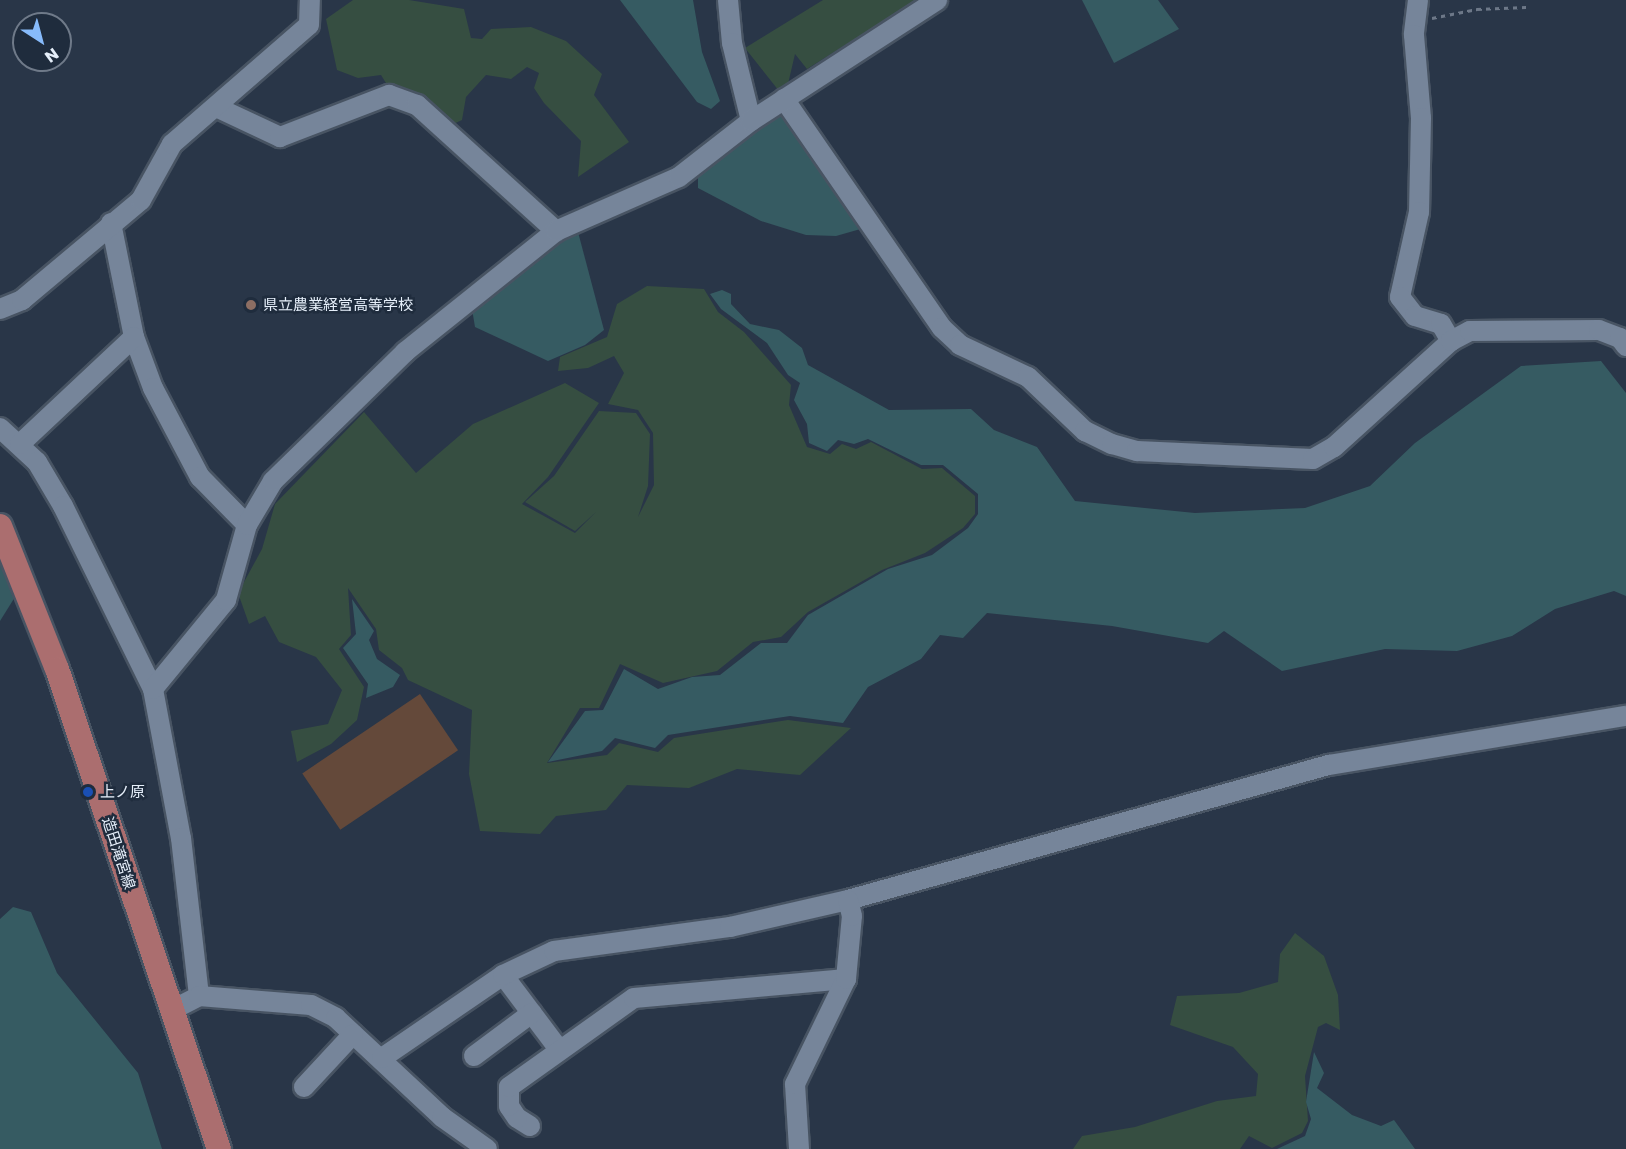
<!DOCTYPE html>
<meta charset="utf-8">
<style>
body{margin:0}
#map{position:relative;width:1626px;height:1149px;overflow:hidden;background:#293648;font-family:Poppins,"Noto Sans JP",sans-serif}
div>[style]{position:absolute}
.green>*{inset:0;background:#364e41}
.water>*{inset:0;background:#365b62}
.building>*{inset:0;background:#64493a;transform-origin:0 0}
.path>*{height:3px;margin-top:-1.5px;transform-origin:0;background:repeating-linear-gradient(90deg,#6d7888 0 4.5px,transparent 0 9px)}
.roads{filter:drop-shadow(2px 0 #485463) drop-shadow(-2px 0 #485463) drop-shadow(0 2px #485463) drop-shadow(0 -2px #485463)}
.minor>*{height:20px;margin:-10px;padding:0 10px;transform-origin:10px;border-radius:10px;background:#76859a}
.major>*{height:24px;margin:-12px;padding:0 12px;transform-origin:12px;border-radius:12px;background:#ab6e6f}
.dots>*{width:16px;height:16px;translate:-50% -50%;box-sizing:border-box;border:3px solid #1f2c3d;border-radius:50%}
span{translate:-50% -50%;white-space:nowrap;text-align:center;line-height:1.15;-webkit-text-stroke:5px #1f2c3d;paint-order:stroke}
.poi-label{font-size:15px;color:#e6effa}
.left{translate:0 -50%;text-align:left}
.street-label{font-size:15px;color:#e6effa}
.north{position:absolute;left:12px;top:12px;width:60px;height:60px;box-sizing:border-box;background:#1f2c3d;border:2px solid #6f7a89;border-radius:50%;rotate:144deg;font-size:16px;font-weight:700;line-height:24px;text-align:center;color:#e6effa}
.north::after{content:'';display:block;margin:auto;width:21px;height:27px;background:#87bbfb;clip-path:polygon(50% 0,100% 100%,50% 72%,0 100%)}
</style>
<div id="map">
<div class="green">
<div style="clip-path:polygon(353px 0,409px 0,464px 9px,471px 38px,482px 39px,491px 29px,531px 27px,566px 41px,602px 74px,594px 95px,629px 142px,578px 177px,581px 141px,544px 103px,534px 88px,539px 73px,527px 67px,511px 79px,486px 75px,466px 97px,462px 120px,449px 126px,389px 88px,381px 75px,358px 78px,337px 70px,326px 19px)"></div>
<div style="clip-path:polygon(823px 0,917px 0,807px 69px,795px 54px,788px 84px,779px 91px,745px 48px)"></div>
<div style="clip-path:polygon(647px 286px,704px 289px,718px 312px,744px 332px,791px 385px,789px 405px,807px 447px,830px 454px,842px 444px,856px 449px,871px 442px,922px 469px,942px 468px,975px 496px,975px 514px,963px 528px,925px 553px,882px 570px,808px 612px,781px 637px,753px 642px,717px 671px,663px 683px,620px 664px,599px 708px,580px 708px,547px 763px,607px 755px,619px 743px,658px 752px,674px 738px,788px 720px,851px 728px,800px 775px,737px 769px,689px 788px,627px 785px,606px 810px,556px 816px,540px 834px,480px 831px,469px 774px,472px 710px,408px 680px,402px 668px,379px 650px,376px 629px,348px 588px,351px 635px,339px 649px,364px 687px,357px 720px,331px 744px,297px 762px,291px 731px,328px 724px,342px 690px,316px 657px,279px 642px,265px 616px,249px 624px,238px 593px,262px 549px,275px 504px,364px 412px,416px 473px,473px 424px,565px 383px,599px 403px,548px 477px,522px 504px,575px 533px,596px 512px,575px 531px,525px 502px,554px 476px,599px 411px,636px 413px,650px 434px,648px 486px,638px 517px,654px 485px,653px 433px,638px 410px,608px 404px,624px 373px,614px 356px,588px 368px,558px 371px,560px 357px,607px 337px,617px 304px)"></div>
<div style="clip-path:polygon(1295px 933px,1324px 956px,1338px 995px,1340px 1030px,1326px 1023px,1318px 1027px,1305px 1076px,1308px 1121px,1302px 1133px,1272px 1148px,1249px 1136px,1240px 1149px,1073px 1149px,1082px 1136px,1135px 1127px,1217px 1101px,1256px 1096px,1258px 1074px,1233px 1047px,1170px 1025px,1177px 996px,1239px 993px,1278px 982px,1280px 954px)"></div>
</div>
<div class="water">
<div style="clip-path:polygon(620px 0,693px 0,702px 52px,720px 101px,711px 109px,697px 102px)"></div>
<div style="clip-path:polygon(1082px 0,1158px 0,1179px 29px,1114px 63px)"></div>
<div style="clip-path:polygon(776px 113px,790px 117px,864px 228px,836px 236px,806px 235px,761px 221px,698px 188px,698px 176px)"></div>
<div style="clip-path:polygon(578px 232px,604px 330px,585px 345px,548px 361px,475px 327px,472px 309px,522px 268px)"></div>
<div style="clip-path:polygon(722px 290px,731px 294px,731px 304px,750px 324px,779px 330px,802px 348px,808px 365px,889px 410px,971px 409px,994px 430px,1037px 447px,1075px 501px,1195px 513px,1305px 508px,1370px 486px,1415px 443px,1521px 366px,1601px 361px,1626px 393px,1626px 596px,1614px 591px,1555px 609px,1512px 636px,1457px 651px,1385px 649px,1282px 671px,1224px 631px,1208px 643px,1112px 626px,987px 613px,963px 638px,940px 635px,921px 659px,868px 687px,843px 723px,790px 716px,668px 735px,655px 748px,615px 738px,602px 751px,548px 762px,585px 711px,603px 710px,624px 669px,658px 689px,692px 677px,720px 675px,761px 643px,787px 643px,808px 615px,888px 569px,932px 555px,968px 528px,978px 514px,978px 494px,943px 465px,921px 465px,868px 439px,854px 444px,838px 440px,827px 451px,809px 443px,807px 424px,794px 400px,800px 383px,788px 375px,767px 343px,721px 309px,710px 294px)"></div>
<div style="clip-path:polygon(0 556px,15px 597px,0 621px)"></div>
<div style="clip-path:polygon(352px 599px,374px 631px,369px 640px,377px 659px,400px 675px,393px 687px,366px 698px,368px 684px,343px 648px,356px 634px)"></div>
<div style="clip-path:polygon(13px 907px,31px 912px,57px 973px,138px 1073px,162px 1149px,0 1149px,0 919px)"></div>
<div style="clip-path:polygon(1314px 1052px,1324px 1073px,1317px 1088px,1352px 1115px,1381px 1126px,1394px 1120px,1415px 1149px,1277px 1149px,1305px 1136px,1311px 1119px,1306px 1102px)"></div>
</div>
<div class="building">
<div style="left:420px;top:694px;width:68px;height:142px;rotate:56deg"></div>
</div>
<div class="path">
<div style="left:1432px;top:18px;width:46px;rotate:-11.3deg"></div>
<div style="left:1477px;top:9px;width:50px;rotate:-2.3deg"></div>
</div>
<div class="roads">
<div class="minor">
<div style="left:728px;top:0;width:43px;rotate:84.7deg"></div>
<div style="left:732px;top:43px;width:80px;rotate:76.3deg"></div>
<div style="left:1418px;top:0;width:35px;rotate:97deg"></div>
<div style="left:1414px;top:35px;width:83px;rotate:85.2deg"></div>
<div style="left:1421px;top:118px;width:94px;rotate:91.2deg"></div>
<div style="left:1419px;top:212px;width:87px;rotate:102.6deg"></div>
<div style="left:1400px;top:297px;width:24px;rotate:52deg"></div>
<div style="left:1415px;top:316px;width:27px;rotate:17deg"></div>
<div style="left:1441px;top:324px;width:20px;rotate:60deg"></div>
<div style="left:784px;top:99px;width:278px;rotate:55.4deg"></div>
<div style="left:942px;top:328px;width:25px;rotate:43deg"></div>
<div style="left:960px;top:345px;width:75px;rotate:25.2deg"></div>
<div style="left:1028px;top:377px;width:79px;rotate:43.5deg"></div>
<div style="left:1085px;top:431px;width:30px;rotate:26deg"></div>
<div style="left:1112px;top:444px;width:26px;rotate:16deg"></div>
<div style="left:1137px;top:451px;width:176px;rotate:2.6deg"></div>
<div style="left:1313px;top:459px;width:24px;rotate:-30deg"></div>
<div style="left:1334px;top:447px;width:158px;rotate:-42.2deg"></div>
<div style="left:1451px;top:341px;width:21px;rotate:-28deg"></div>
<div style="left:1470px;top:331px;width:129px;rotate:-0.4deg"></div>
<div style="left:1599px;top:330px;width:22px;rotate:21deg"></div>
<div style="left:1620px;top:338px;width:10px;rotate:53deg"></div>
<div style="left:216px;top:107px;width:71px;rotate:25.1deg"></div>
<div style="left:280px;top:137px;width:117px;rotate:-21.1deg"></div>
<div style="left:389px;top:95px;width:30px;rotate:20deg"></div>
<div style="left:417px;top:105px;width:188px;rotate:42.2deg"></div>
<div style="left:111px;top:223px;width:116px;rotate:78.6deg"></div>
<div style="left:134px;top:337px;width:54px;rotate:69.6deg"></div>
<div style="left:153px;top:388px;width:101px;rotate:62.2deg"></div>
<div style="left:200px;top:477px;width:67px;rotate:45.6deg"></div>
<div style="left:0;top:309px;width:24px;rotate:-22deg"></div>
<div style="left:22px;top:300px;width:155px;rotate:-40deg"></div>
<div style="left:141px;top:200px;width:64px;rotate:-61deg"></div>
<div style="left:172px;top:144px;width:181px;rotate:-41deg"></div>
<div style="left:309px;top:25px;width:25px;rotate:-88deg"></div>
<div style="left:0;top:428px;width:50px;rotate:42.6deg"></div>
<div style="left:37px;top:462px;width:51px;rotate:59.4deg"></div>
<div style="left:63px;top:506px;width:204px;rotate:63.8deg"></div>
<div style="left:153px;top:689px;width:152px;rotate:79.4deg"></div>
<div style="left:181px;top:838px;width:159px;rotate:83.5deg"></div>
<div style="left:20px;top:444px;width:156px;rotate:-43.2deg"></div>
<div style="left:153px;top:689px;width:115px;rotate:-50.6deg"></div>
<div style="left:226px;top:600px;width:78px;rotate:-74.4deg"></div>
<div style="left:247px;top:525px;width:51px;rotate:-59.4deg"></div>
<div style="left:273px;top:481px;width:185px;rotate:-44.3deg"></div>
<div style="left:405px;top:352px;width:193px;rotate:-38.7deg"></div>
<div style="left:556px;top:231px;width:134px;rotate:-23.7deg"></div>
<div style="left:679px;top:177px;width:91px;rotate:-37.9deg"></div>
<div style="left:751px;top:121px;width:222px;rotate:-33deg"></div>
<div style="left:503px;top:975px;width:86px;rotate:53deg"></div>
<div style="left:172px;top:1010px;width:30px;rotate:-27deg"></div>
<div style="left:199px;top:996px;width:112px;rotate:4.6deg"></div>
<div style="left:311px;top:1005px;width:28px;rotate:27deg"></div>
<div style="left:336px;top:1018px;width:145px;rotate:43deg"></div>
<div style="left:442px;top:1117px;width:55px;rotate:35.4deg"></div>
<div style="left:474px;top:1056px;width:72px;rotate:-36.6deg"></div>
<div style="left:382px;top:1058px;width:147px;rotate:-34.4deg"></div>
<div style="left:503px;top:975px;width:56px;rotate:-25.2deg"></div>
<div style="left:554px;top:951px;width:178px;rotate:-7.8deg"></div>
<div style="left:730px;top:927px;width:121px;rotate:-12.9deg"></div>
<div style="left:848px;top:900px;width:500px;rotate:-15.7deg"></div>
<div style="left:1329px;top:765px;width:301px;rotate:-9.4deg"></div>
<div style="left:304px;top:1087px;width:72px;rotate:-47.2deg"></div>
<div style="left:530px;top:1126px;width:15px;rotate:-148deg"></div>
<div style="left:517px;top:1118px;width:14px;rotate:-124deg"></div>
<div style="left:509px;top:1106px;width:19px;rotate:-90deg"></div>
<div style="left:509px;top:1087px;width:153px;rotate:-35.5deg"></div>
<div style="left:634px;top:998px;width:213px;rotate:-5.1deg"></div>
<div style="left:799px;top:1149px;width:65px;rotate:-93.5deg"></div>
<div style="left:795px;top:1084px;width:117px;rotate:-64.1deg"></div>
<div style="left:846px;top:979px;width:63px;rotate:-84.6deg"></div>
<div style="left:852px;top:916px;width:16px;rotate:-104deg"></div>
</div>
<div class="major">
<div style="left:0;top:526px;width:154px;rotate:68.3deg"></div>
<div style="left:57px;top:669px;width:507px;rotate:71.35deg"></div>
</div>
</div>
<div class="dots">
<div style="left:251px;top:305px;background:#8d6e63"></div>
<div style="left:88px;top:792px;background:#1a4fb4"></div>
</div>
<div class="poi-label">
<span class="left" style="left:263px;top:305px">県立農業経営高等学校</span>
<span class="left" style="left:100px;top:792px">上ノ原</span>
</div>
<div class="street-label">
<span style="left:119px;top:853px;rotate:72deg">造田滝宮線</span>
</div>
<div class="north">N</div>
</div>
